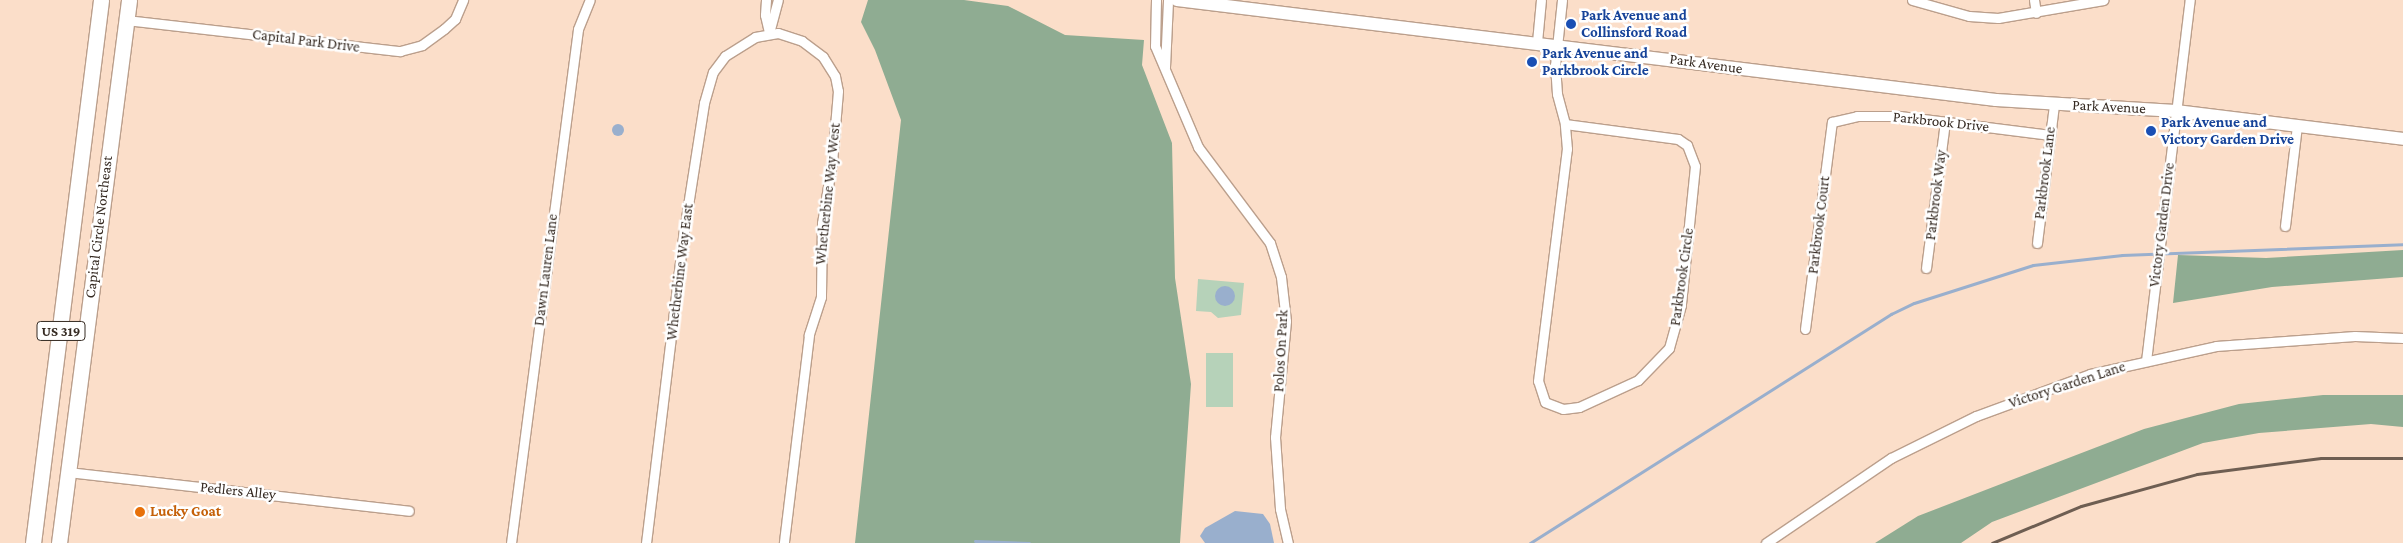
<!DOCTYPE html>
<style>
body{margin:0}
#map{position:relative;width:2403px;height:543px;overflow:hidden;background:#fbdec9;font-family:"Crimson Pro",serif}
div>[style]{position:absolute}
.green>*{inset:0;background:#b6d2b9;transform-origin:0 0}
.forest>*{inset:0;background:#8fac92}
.water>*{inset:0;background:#99afcd}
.round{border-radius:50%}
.stream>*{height:3px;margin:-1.5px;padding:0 1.5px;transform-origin:1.5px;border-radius:1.5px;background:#99afcd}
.roads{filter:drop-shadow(1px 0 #bb9f8c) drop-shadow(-1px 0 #bb9f8c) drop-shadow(0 1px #bb9f8c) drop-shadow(0 -1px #bb9f8c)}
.minor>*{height:9px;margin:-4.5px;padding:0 4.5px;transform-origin:4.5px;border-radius:4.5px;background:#fff}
.secondary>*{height:12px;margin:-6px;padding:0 6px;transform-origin:6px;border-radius:6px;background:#fff}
.primary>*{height:15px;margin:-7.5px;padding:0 7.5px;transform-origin:7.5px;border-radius:7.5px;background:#fff}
.rail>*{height:3px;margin:-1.5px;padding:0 1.5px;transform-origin:1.5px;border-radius:1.5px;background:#6e5e52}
.dots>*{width:14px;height:14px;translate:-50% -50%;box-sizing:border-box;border:2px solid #fff;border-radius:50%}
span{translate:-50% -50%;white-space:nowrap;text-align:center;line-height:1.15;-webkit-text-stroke:5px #fff;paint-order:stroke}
.shield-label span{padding:1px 4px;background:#fff;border:1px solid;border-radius:4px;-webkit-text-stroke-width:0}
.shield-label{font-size:14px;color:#352a22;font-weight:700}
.transit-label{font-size:15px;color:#164399;font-weight:700}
.left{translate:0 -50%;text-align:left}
.street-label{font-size:15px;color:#352a22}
.food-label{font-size:15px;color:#c56008;font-weight:700}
</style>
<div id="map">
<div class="green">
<div style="clip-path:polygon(1198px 279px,1244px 283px,1241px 315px,1218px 318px,1211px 312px,1196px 311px)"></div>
<div style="left:1206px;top:353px;width:27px;height:54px"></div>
</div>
<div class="forest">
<div style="clip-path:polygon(868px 0,964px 0,1008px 6px,1065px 35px,1144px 40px,1142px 65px,1172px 143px,1175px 278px,1191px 384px,1180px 543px,855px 543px,901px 120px,875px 50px,861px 22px)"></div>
<div style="clip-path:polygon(2403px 250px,2403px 277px,2272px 287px,2173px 303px,2178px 255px,2266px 258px)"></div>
<div style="clip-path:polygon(2323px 395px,2403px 395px,2403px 427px,2371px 424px,2259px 433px,2203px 443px,1992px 522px,1961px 543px,1875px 543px,1918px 516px,2144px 429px,2239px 404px)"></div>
</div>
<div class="water">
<div class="round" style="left:612px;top:124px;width:12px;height:12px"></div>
<div class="round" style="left:1215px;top:286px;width:20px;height:20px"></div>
<div style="clip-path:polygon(1235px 511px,1263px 514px,1270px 524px,1274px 543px,1205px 543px,1200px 536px,1205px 528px)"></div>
</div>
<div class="stream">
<div style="left:975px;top:541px;width:54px;rotate:2.1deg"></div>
<div style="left:1530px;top:543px;width:428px;rotate:-32.4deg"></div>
<div style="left:1891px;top:314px;width:25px;rotate:-26deg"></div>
<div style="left:1914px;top:303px;width:125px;rotate:-17.7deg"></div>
<div style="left:2033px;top:265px;width:90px;rotate:-6.4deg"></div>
<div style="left:2122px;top:255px;width:281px;rotate:-2.2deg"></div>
</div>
<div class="roads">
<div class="minor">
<div style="left:766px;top:0;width:15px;rotate:94deg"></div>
<div style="left:765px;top:15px;width:18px;rotate:77deg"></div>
<div style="left:1156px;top:0;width:46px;rotate:91.2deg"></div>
<div style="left:1155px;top:46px;width:110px;rotate:66.9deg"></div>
<div style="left:1198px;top:147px;width:120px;rotate:53.1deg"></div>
<div style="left:1270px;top:243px;width:36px;rotate:72deg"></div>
<div style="left:1281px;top:277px;width:44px;rotate:83.5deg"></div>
<div style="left:1286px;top:321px;width:117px;rotate:95.4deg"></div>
<div style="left:1275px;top:437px;width:72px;rotate:86deg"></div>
<div style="left:1280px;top:509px;width:35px;rotate:77deg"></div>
<div style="left:1562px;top:0;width:65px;rotate:96.1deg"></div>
<div style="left:1555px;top:65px;width:29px;rotate:86deg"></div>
<div style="left:1557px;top:94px;width:31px;rotate:75deg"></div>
<div style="left:1912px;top:0;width:59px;rotate:15.7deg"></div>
<div style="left:1969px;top:16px;width:29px;rotate:4deg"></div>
<div style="left:1998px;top:18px;width:107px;rotate:-9.7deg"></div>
<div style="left:2034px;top:0;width:13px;rotate:81deg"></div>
<div style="left:126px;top:20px;width:276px;rotate:6.5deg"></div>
<div style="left:400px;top:51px;width:23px;rotate:-15deg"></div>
<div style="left:422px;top:45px;width:27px;rotate:-36deg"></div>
<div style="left:444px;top:29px;width:15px;rotate:-42deg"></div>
<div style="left:455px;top:19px;width:21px;rotate:-67deg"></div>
<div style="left:769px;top:33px;width:34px;rotate:-75deg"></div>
<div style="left:1537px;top:42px;width:42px;rotate:-84.6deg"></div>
<div style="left:1165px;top:67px;width:67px;rotate:-87.4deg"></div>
<div style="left:1565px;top:124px;width:114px;rotate:7.6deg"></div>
<div style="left:1678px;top:139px;width:11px;rotate:34deg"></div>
<div style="left:1687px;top:145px;width:22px;rotate:69deg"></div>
<div style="left:1695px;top:166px;width:140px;rotate:95.8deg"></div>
<div style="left:1681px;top:305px;width:45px;rotate:105.6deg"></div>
<div style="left:1669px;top:348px;width:45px;rotate:134.1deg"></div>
<div style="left:1638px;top:380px;width:65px;rotate:155.4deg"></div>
<div style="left:1579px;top:407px;width:16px;rotate:173deg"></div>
<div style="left:1563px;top:409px;width:19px;rotate:-159deg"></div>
<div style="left:1545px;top:402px;width:22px;rotate:-108deg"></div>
<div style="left:1538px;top:381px;width:234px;rotate:-82.9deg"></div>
<div style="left:1567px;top:149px;width:25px;rotate:-95deg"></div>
<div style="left:2285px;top:226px;width:101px;rotate:-83.2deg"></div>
<div style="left:2037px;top:243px;width:140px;rotate:-83deg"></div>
<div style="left:1926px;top:268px;width:147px;rotate:-82.6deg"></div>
<div style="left:1805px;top:329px;width:209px;rotate:-82.6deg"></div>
<div style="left:1832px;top:122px;width:26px;rotate:-13deg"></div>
<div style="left:1857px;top:116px;width:43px"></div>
<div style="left:1900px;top:116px;width:151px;rotate:7.2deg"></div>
<div style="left:2146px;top:361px;width:364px;rotate:-83.1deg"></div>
<div style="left:68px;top:472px;width:343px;rotate:6.5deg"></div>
<div style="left:511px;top:543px;width:518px;rotate:-82.57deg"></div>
<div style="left:578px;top:29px;width:31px;rotate:-68deg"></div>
<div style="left:646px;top:543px;width:314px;rotate:-83.1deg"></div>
<div style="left:684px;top:231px;width:130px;rotate:-81.1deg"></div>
<div style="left:704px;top:103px;width:32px;rotate:-74deg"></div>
<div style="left:713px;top:72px;width:20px;rotate:-53deg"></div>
<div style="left:725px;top:56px;width:36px;rotate:-32deg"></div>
<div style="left:755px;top:37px;width:23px;rotate:-10deg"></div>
<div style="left:778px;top:33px;width:25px;rotate:18deg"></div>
<div style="left:802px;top:41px;width:26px;rotate:37deg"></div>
<div style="left:823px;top:57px;width:22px;rotate:58deg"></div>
<div style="left:835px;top:76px;width:15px;rotate:79deg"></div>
<div style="left:838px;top:91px;width:71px;rotate:94.8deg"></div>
<div style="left:832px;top:162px;width:62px;rotate:99.3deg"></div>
<div style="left:822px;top:223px;width:74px;rotate:90.8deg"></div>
<div style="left:821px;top:297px;width:40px;rotate:108deg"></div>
<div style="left:809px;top:335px;width:209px;rotate:96.9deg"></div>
<div style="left:1766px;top:543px;width:151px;rotate:-34.2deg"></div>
<div style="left:1891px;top:458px;width:95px;rotate:-26.3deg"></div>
<div style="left:1976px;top:416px;width:121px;rotate:-20.2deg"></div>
<div style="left:2090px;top:374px;width:129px;rotate:-12.5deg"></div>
<div style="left:2216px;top:346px;width:139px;rotate:-4.1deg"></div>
<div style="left:2355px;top:336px;width:48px;rotate:2.4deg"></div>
</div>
<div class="secondary">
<div style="left:1177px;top:0;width:825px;rotate:6.96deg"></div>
<div style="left:1996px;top:100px;width:180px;rotate:3.5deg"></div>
<div style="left:2176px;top:111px;width:229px;rotate:7deg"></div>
</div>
<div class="primary">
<div style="left:33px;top:543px;width:547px;rotate:-82.86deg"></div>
<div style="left:59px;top:543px;width:547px;rotate:-82.65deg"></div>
</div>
</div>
<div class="rail">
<div style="left:1992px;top:543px;width:96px;rotate:-22.6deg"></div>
<div style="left:2081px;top:506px;width:120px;rotate:-15.4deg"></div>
<div style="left:2197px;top:474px;width:125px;rotate:-7.4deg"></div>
<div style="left:2321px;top:458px;width:82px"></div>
</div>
<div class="dots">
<div style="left:1571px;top:24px;background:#1a4fb4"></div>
<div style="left:1532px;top:62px;background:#1a4fb4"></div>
<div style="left:2151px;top:131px;background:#1a4fb4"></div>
<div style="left:140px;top:512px;background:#e8710a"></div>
</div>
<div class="shield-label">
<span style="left:61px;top:331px">US 319</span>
</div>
<div class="transit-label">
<span class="left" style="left:1581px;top:24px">Park Avenue and<br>Collinsford Road</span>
<span class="left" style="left:1542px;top:62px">Park Avenue and<br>Parkbrook Circle</span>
<span class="left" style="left:2161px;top:131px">Park Avenue and<br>Victory Garden Drive</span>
</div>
<div class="street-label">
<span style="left:306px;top:41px;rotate:7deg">Capital Park Drive</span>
<span style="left:1706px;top:64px;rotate:8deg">Park Avenue</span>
<span style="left:2109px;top:107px;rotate:3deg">Park Avenue</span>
<span style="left:1941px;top:122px;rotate:6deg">Parkbrook Drive</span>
<span style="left:2045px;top:173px;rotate:-83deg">Parkbrook Lane</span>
<span style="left:828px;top:194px;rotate:-84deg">Whetherbine Way West</span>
<span style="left:1936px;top:195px;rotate:-83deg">Parkbrook Way</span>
<span style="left:1819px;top:225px;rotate:-83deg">Parkbrook Court</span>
<span style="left:2162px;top:225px;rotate:-83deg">Victory Garden Drive</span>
<span style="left:99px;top:227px;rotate:-83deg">Capital Circle Northeast</span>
<span style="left:546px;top:270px;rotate:-83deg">Dawn Lauren Lane</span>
<span style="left:680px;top:272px;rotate:-83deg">Whetherbine Way East</span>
<span style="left:1682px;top:277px;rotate:-82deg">Parkbrook Circle</span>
<span style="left:1281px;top:351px;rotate:-87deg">Polos On Park</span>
<span style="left:2067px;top:385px;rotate:-18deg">Victory Garden Lane</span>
<span style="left:238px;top:491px;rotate:6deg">Pedlers Alley</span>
</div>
<div class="food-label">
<span class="left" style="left:150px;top:512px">Lucky Goat</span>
</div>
</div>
